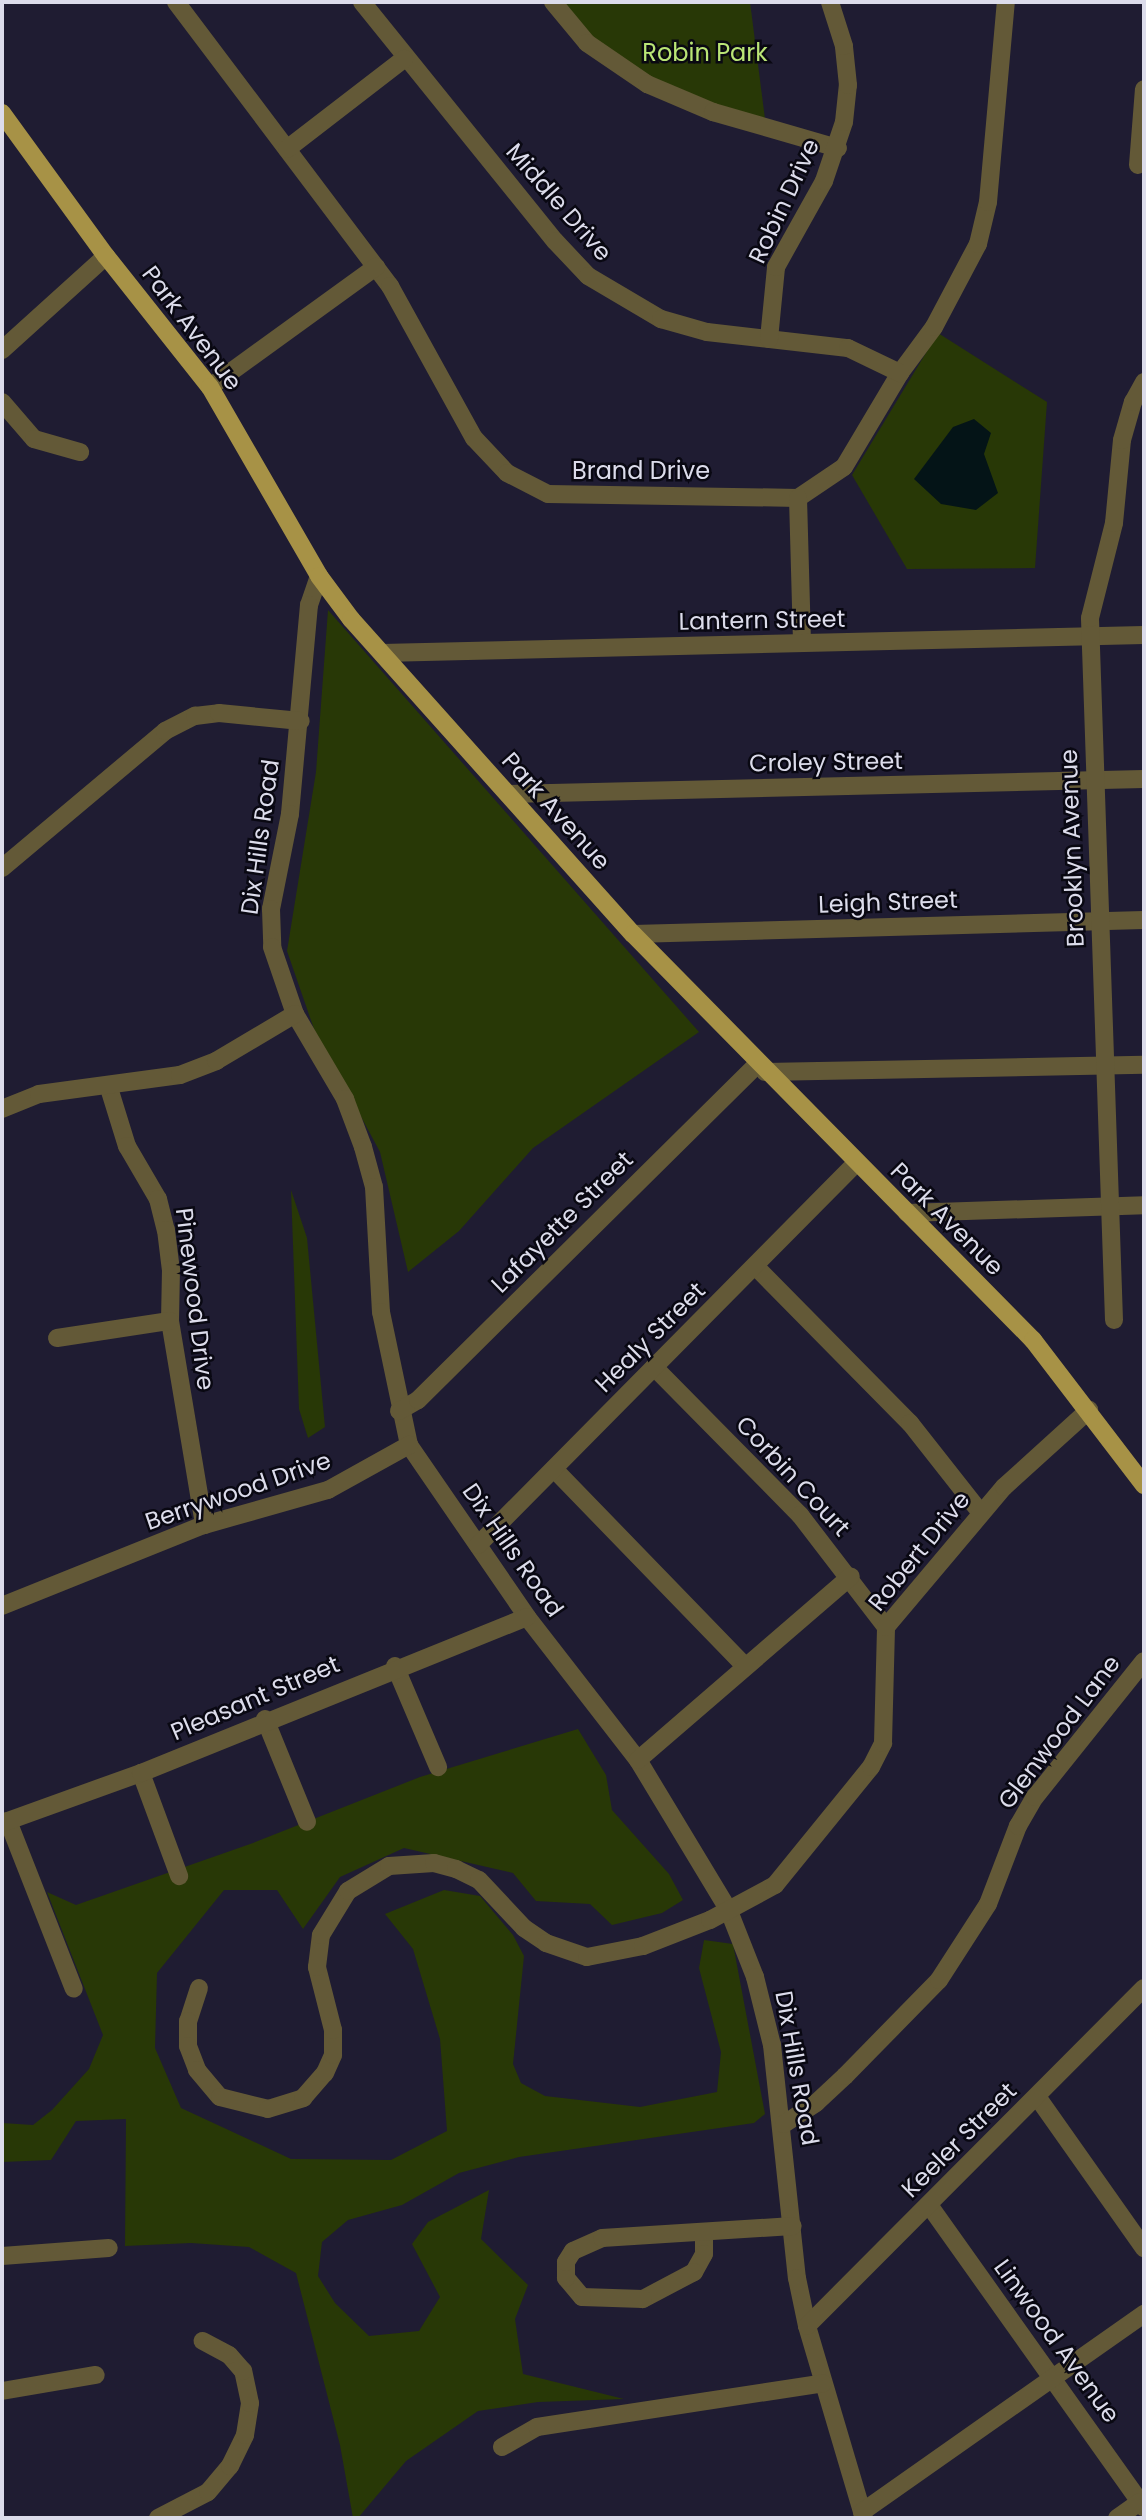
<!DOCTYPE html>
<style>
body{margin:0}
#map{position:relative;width:1146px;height:2520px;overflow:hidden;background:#1f1c32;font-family:Poppins,sans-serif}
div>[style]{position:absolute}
.green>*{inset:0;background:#283806}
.water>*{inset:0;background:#041417}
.minor>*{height:18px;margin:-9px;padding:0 9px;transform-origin:9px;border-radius:9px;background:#635937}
.major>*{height:18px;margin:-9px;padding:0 9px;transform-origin:9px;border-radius:9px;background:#a79246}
span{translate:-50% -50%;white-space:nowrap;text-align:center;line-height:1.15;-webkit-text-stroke:5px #090812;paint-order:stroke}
.park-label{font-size:24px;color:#bae576}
.street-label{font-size:24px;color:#dcdceb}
.frame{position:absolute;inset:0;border:4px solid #dcdceb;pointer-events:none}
</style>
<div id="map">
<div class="green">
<div style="clip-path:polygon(553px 2px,750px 2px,765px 119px,713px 112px,613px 62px)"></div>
<div style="clip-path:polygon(938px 333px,1047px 402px,1035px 568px,907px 569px,852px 475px)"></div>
<div style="clip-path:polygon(328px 610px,699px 1032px,533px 1148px,459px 1231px,408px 1272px,380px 1152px,314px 1029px,287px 951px,316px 772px)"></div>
<div style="clip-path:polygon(291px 1190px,307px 1238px,325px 1427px,308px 1438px,299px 1409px)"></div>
<div style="clip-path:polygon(578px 1729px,606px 1775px,612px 1810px,669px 1874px,683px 1900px,662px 1913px,612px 1925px,590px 1904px,536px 1901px,513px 1873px,404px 1848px,340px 1877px,303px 1929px,277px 1890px,224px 1890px,157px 1973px,155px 2048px,181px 2108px,291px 2159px,391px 2160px,447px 2131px,440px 2039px,413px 1949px,385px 1914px,444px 1890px,480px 1896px,513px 1935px,524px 1956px,513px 2064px,521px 2083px,545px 2096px,640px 2107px,717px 2092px,721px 2052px,699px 1968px,704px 1940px,733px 1944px,765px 2114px,754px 2123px,519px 2157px,459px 2173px,402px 2205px,348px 2220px,322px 2242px,318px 2276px,335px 2303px,369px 2336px,419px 2331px,440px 2297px,412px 2244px,428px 2222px,489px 2190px,481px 2239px,528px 2285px,515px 2319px,523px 2374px,624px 2399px,538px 2402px,478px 2411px,406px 2461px,358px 2518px,353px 2518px,340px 2445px,296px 2273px,249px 2247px,191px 2243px,125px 2246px,126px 2119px,76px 2121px,51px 2160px,2px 2162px,2px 2123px,33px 2125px,52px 2110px,89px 2069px,103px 2035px,47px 1892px,76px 1905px,253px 1843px,420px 1777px)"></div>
</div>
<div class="water">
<div style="clip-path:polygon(974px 419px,991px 433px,984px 454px,998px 493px,976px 510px,941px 504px,914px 479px,953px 427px)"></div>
</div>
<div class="minor">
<div style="left:176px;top:2px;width:356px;rotate:53deg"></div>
<div style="left:390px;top:286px;width:174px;rotate:61.1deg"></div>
<div style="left:474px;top:438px;width:48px;rotate:46.7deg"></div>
<div style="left:507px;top:473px;width:46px;rotate:27.1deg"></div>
<div style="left:548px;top:494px;width:250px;rotate:0.9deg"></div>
<div style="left:798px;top:498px;width:55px;rotate:-34deg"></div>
<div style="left:844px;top:467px;width:109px;rotate:-59.2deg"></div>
<div style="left:900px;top:373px;width:57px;rotate:-53.5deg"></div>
<div style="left:934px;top:327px;width:94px;rotate:-62.1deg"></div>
<div style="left:978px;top:244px;width:43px;rotate:-76.6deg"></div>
<div style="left:988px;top:202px;width:201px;rotate:-84.9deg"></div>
<div style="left:362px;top:2px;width:307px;rotate:51.1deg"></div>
<div style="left:555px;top:241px;width:48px;rotate:46.7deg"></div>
<div style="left:588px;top:276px;width:85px;rotate:30.5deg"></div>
<div style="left:661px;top:319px;width:48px;rotate:15.8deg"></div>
<div style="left:707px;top:332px;width:142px;rotate:6.5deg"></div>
<div style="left:848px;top:348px;width:58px;rotate:25.7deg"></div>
<div style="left:553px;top:2px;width:53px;rotate:50.3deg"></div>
<div style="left:587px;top:43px;width:73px;rotate:34.3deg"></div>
<div style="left:647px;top:84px;width:72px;rotate:23deg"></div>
<div style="left:713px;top:112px;width:130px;rotate:16.1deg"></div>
<div style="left:287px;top:149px;width:148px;rotate:-37.6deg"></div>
<div style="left:1138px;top:165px;width:76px;rotate:-85.5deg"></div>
<div style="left:769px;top:339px;width:72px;rotate:-84.4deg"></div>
<div style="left:776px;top:267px;width:98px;rotate:-60.8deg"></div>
<div style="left:824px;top:181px;width:62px;rotate:-71.3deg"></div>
<div style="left:844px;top:122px;width:37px;rotate:-84deg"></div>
<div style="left:848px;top:85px;width:39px;rotate:-96deg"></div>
<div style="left:844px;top:46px;width:46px;rotate:-107.7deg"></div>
<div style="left:2px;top:350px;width:140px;rotate:-42.1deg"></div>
<div style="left:210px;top:387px;width:205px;rotate:-35.9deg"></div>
<div style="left:2px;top:402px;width:49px;rotate:49.1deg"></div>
<div style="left:34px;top:439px;width:48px;rotate:15.8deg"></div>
<div style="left:798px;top:498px;width:145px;rotate:88.4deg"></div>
<div style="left:319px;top:576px;width:31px;rotate:109deg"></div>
<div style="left:309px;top:605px;width:210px;rotate:95.2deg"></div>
<div style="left:290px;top:814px;width:97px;rotate:101.3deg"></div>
<div style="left:271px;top:909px;width:38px;rotate:88deg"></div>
<div style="left:272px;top:947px;width:71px;rotate:71.1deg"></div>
<div style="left:295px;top:1014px;width:99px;rotate:59.5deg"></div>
<div style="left:345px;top:1099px;width:51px;rotate:69.4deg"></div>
<div style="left:363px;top:1147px;width:41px;rotate:74.6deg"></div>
<div style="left:374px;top:1187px;width:125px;rotate:86.8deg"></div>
<div style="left:381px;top:1312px;width:136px;rotate:78.1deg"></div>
<div style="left:409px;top:1445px;width:209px;rotate:55.5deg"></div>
<div style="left:527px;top:1617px;width:181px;rotate:52.2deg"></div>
<div style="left:638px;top:1760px;width:176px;rotate:58.9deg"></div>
<div style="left:729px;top:1911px;width:71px;rotate:68.5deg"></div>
<div style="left:755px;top:1977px;width:70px;rotate:76deg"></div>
<div style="left:772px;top:2045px;width:234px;rotate:83.9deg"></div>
<div style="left:797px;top:2278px;width:49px;rotate:78.2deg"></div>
<div style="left:807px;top:2326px;width:200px;rotate:73.5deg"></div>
<div style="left:382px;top:653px;width:762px;rotate:-1.35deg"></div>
<div style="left:508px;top:794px;width:636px;rotate:-1.35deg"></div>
<div style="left:2px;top:868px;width:213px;rotate:-40deg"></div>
<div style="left:165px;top:731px;width:34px;rotate:-27deg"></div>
<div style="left:195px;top:716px;width:24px;rotate:-7deg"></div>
<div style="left:219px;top:713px;width:82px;rotate:5.6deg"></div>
<div style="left:633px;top:934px;width:511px;rotate:-1.57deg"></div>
<div style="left:765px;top:1072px;width:379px;rotate:-1.1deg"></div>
<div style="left:109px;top:1088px;width:61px;rotate:72.8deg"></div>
<div style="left:127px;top:1146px;width:61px;rotate:59.7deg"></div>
<div style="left:158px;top:1199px;width:32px;rotate:76deg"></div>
<div style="left:166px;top:1230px;width:39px;rotate:83deg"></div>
<div style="left:171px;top:1269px;width:52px;rotate:91.1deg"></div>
<div style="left:170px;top:1321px;width:207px;rotate:80.5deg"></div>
<div style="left:2px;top:1109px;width:40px;rotate:-22deg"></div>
<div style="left:39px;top:1094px;width:142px;rotate:-7.7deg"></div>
<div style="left:180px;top:1075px;width:39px;rotate:-21deg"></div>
<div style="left:216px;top:1061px;width:92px;rotate:-30.7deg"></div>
<div style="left:907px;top:1213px;width:237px;rotate:-1.9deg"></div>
<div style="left:755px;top:1266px;width:221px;rotate:45.4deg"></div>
<div style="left:910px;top:1423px;width:113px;rotate:51.8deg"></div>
<div style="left:1114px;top:1320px;width:702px;rotate:-91.96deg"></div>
<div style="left:1090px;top:618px;width:98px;rotate:-75.8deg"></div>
<div style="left:1114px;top:523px;width:83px;rotate:-84.5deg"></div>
<div style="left:1122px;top:440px;width:40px;rotate:-74deg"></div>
<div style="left:1133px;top:402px;width:23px;rotate:-61deg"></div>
<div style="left:57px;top:1338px;width:114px;rotate:-8.6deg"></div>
<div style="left:654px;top:1367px;width:208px;rotate:45.4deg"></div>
<div style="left:800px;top:1515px;width:141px;rotate:52.5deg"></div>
<div style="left:399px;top:1411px;width:22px;rotate:-30deg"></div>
<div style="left:418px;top:1400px;width:477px;rotate:-44.7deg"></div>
<div style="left:554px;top:1469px;width:274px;rotate:45.9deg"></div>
<div style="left:478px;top:1545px;width:537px;rotate:-45.3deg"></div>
<div style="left:2px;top:1606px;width:218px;rotate:-21.9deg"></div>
<div style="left:204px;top:1525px;width:129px;rotate:-15.8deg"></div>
<div style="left:328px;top:1490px;width:93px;rotate:-29.1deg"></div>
<div style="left:395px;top:1666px;width:110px;rotate:66.9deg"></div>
<div style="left:265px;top:1719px;width:111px;rotate:67.8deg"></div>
<div style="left:638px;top:1760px;width:281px;rotate:-40.8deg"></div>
<div style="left:141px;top:1773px;width:110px;rotate:69.7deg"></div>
<div style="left:8px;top:1821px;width:180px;rotate:68.6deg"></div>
<div style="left:2px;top:1823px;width:148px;rotate:-19.8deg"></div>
<div style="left:141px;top:1773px;width:416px;rotate:-22deg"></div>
<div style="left:199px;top:1988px;width:35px;rotate:108deg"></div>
<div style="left:188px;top:2021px;width:25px;rotate:90deg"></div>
<div style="left:188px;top:2046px;width:26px;rotate:69deg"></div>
<div style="left:197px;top:2070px;width:35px;rotate:50deg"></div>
<div style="left:220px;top:2097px;width:49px;rotate:14deg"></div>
<div style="left:268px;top:2109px;width:37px;rotate:-17deg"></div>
<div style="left:303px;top:2098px;width:33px;rotate:-49deg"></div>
<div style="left:325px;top:2073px;width:20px;rotate:-66deg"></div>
<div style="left:333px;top:2055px;width:25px;rotate:-90deg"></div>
<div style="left:333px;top:2030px;width:65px;rotate:-104.3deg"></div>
<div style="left:317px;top:1967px;width:32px;rotate:-83deg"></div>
<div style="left:321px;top:1935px;width:52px;rotate:-58.5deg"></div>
<div style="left:348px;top:1891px;width:48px;rotate:-31.4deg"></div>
<div style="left:389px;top:1866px;width:45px;rotate:-3.8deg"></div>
<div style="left:434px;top:1863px;width:23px;rotate:15deg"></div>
<div style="left:456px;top:1869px;width:25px;rotate:26deg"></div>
<div style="left:479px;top:1880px;width:66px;rotate:46.8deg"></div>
<div style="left:524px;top:1928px;width:27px;rotate:34deg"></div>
<div style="left:546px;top:1943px;width:43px;rotate:18.9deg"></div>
<div style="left:587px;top:1957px;width:57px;rotate:-11.1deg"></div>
<div style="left:643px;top:1946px;width:72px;rotate:-21.2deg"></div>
<div style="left:710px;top:1920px;width:74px;rotate:-28.3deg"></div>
<div style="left:775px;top:1885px;width:152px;rotate:-50.9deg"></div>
<div style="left:871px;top:1767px;width:27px;rotate:-63deg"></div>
<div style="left:883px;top:1743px;width:116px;rotate:-88.5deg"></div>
<div style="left:886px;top:1627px;width:183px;rotate:-49.9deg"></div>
<div style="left:1004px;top:1487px;width:115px;rotate:-42.2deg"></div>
<div style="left:1038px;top:2098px;width:184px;rotate:54.8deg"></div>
<div style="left:784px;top:2124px;width:38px;rotate:-33deg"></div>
<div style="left:816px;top:2103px;width:40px;rotate:-43deg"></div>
<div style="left:845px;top:2076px;width:134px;rotate:-45.6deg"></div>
<div style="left:939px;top:1980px;width:90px;rotate:-57.2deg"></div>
<div style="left:988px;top:1904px;width:84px;rotate:-69deg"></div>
<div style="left:1018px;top:1826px;width:34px;rotate:-60deg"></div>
<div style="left:1035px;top:1797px;width:174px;rotate:-51.3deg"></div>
<div style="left:929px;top:2205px;width:371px;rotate:54.6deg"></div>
<div style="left:704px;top:2235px;width:19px;rotate:90deg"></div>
<div style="left:704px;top:2254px;width:21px;rotate:119deg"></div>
<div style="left:694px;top:2272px;width:58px;rotate:152.1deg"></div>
<div style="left:643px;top:2299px;width:61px;rotate:-178.1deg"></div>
<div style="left:582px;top:2297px;width:25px;rotate:-130deg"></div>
<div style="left:566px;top:2278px;width:16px;rotate:-90deg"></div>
<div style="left:566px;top:2262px;width:13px;rotate:-58deg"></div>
<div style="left:573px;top:2251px;width:32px;rotate:-24deg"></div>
<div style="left:602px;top:2238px;width:191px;rotate:-3.6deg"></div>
<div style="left:2px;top:2256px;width:107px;rotate:-4.3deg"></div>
<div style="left:807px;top:2326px;width:477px;rotate:-45.1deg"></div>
<div style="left:2px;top:2391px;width:95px;rotate:-9.7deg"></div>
<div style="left:502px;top:2447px;width:40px;rotate:-29.7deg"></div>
<div style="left:537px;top:2427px;width:289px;rotate:-8.7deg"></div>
<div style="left:862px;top:2512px;width:345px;rotate:-35.1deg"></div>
<div style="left:158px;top:2518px;width:56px;rotate:-27.5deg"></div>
<div style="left:208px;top:2492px;width:34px;rotate:-50deg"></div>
<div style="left:230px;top:2466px;width:34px;rotate:-64deg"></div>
<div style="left:245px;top:2435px;width:32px;rotate:-81deg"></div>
<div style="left:250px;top:2403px;width:33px;rotate:-102deg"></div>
<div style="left:243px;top:2371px;width:21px;rotate:-131deg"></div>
<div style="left:229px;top:2355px;width:30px;rotate:-152deg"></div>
<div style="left:1117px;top:2518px;width:28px;rotate:-35deg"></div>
</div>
<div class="major">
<div style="left:2px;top:113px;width:177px;rotate:54deg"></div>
<div style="left:106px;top:256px;width:167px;rotate:51.6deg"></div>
<div style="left:210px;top:387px;width:218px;rotate:60deg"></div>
<div style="left:319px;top:576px;width:54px;rotate:53.3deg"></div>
<div style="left:351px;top:619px;width:423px;rotate:48.2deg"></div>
<div style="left:633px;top:934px;width:570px;rotate:45.43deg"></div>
<div style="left:1033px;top:1340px;width:183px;rotate:52.6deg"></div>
</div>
<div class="park-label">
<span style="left:705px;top:53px">Robin Park</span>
</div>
<div class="street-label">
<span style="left:784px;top:201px;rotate:-65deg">Robin Drive</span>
<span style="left:559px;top:202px;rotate:49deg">Middle Drive</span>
<span style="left:192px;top:328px;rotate:53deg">Park Avenue</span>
<span style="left:641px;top:471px">Brand Drive</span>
<span style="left:762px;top:620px;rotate:-1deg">Lantern Street</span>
<span style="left:826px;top:762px;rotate:-1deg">Croley Street</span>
<span style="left:556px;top:811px;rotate:48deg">Park Avenue</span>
<span style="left:260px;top:837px;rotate:-82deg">Dix Hills Road</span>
<span style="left:1072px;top:848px;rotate:-92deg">Brooklyn Avenue</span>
<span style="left:888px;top:902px;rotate:-2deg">Leigh Street</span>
<span style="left:947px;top:1219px;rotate:45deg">Park Avenue</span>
<span style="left:562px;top:1222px;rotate:-45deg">Lafayette Street</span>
<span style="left:195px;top:1299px;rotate:83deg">Pinewood Drive</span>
<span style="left:650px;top:1337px;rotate:-45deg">Healy Street</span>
<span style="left:793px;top:1476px;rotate:47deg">Corbin Court</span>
<span style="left:238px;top:1491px;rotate:-19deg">Berrywood Drive</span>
<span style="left:513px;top:1550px;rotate:55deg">Dix Hills Road</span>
<span style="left:919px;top:1551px;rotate:-51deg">Robert Drive</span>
<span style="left:255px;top:1698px;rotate:-23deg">Pleasant Street</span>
<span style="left:1059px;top:1732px;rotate:-53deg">Glenwood Lane</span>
<span style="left:797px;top:2068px;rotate:80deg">Dix Hills Road</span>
<span style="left:959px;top:2140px;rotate:-45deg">Keeler Street</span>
<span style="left:1057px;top:2341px;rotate:54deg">Linwood Avenue</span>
</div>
<div class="frame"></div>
</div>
